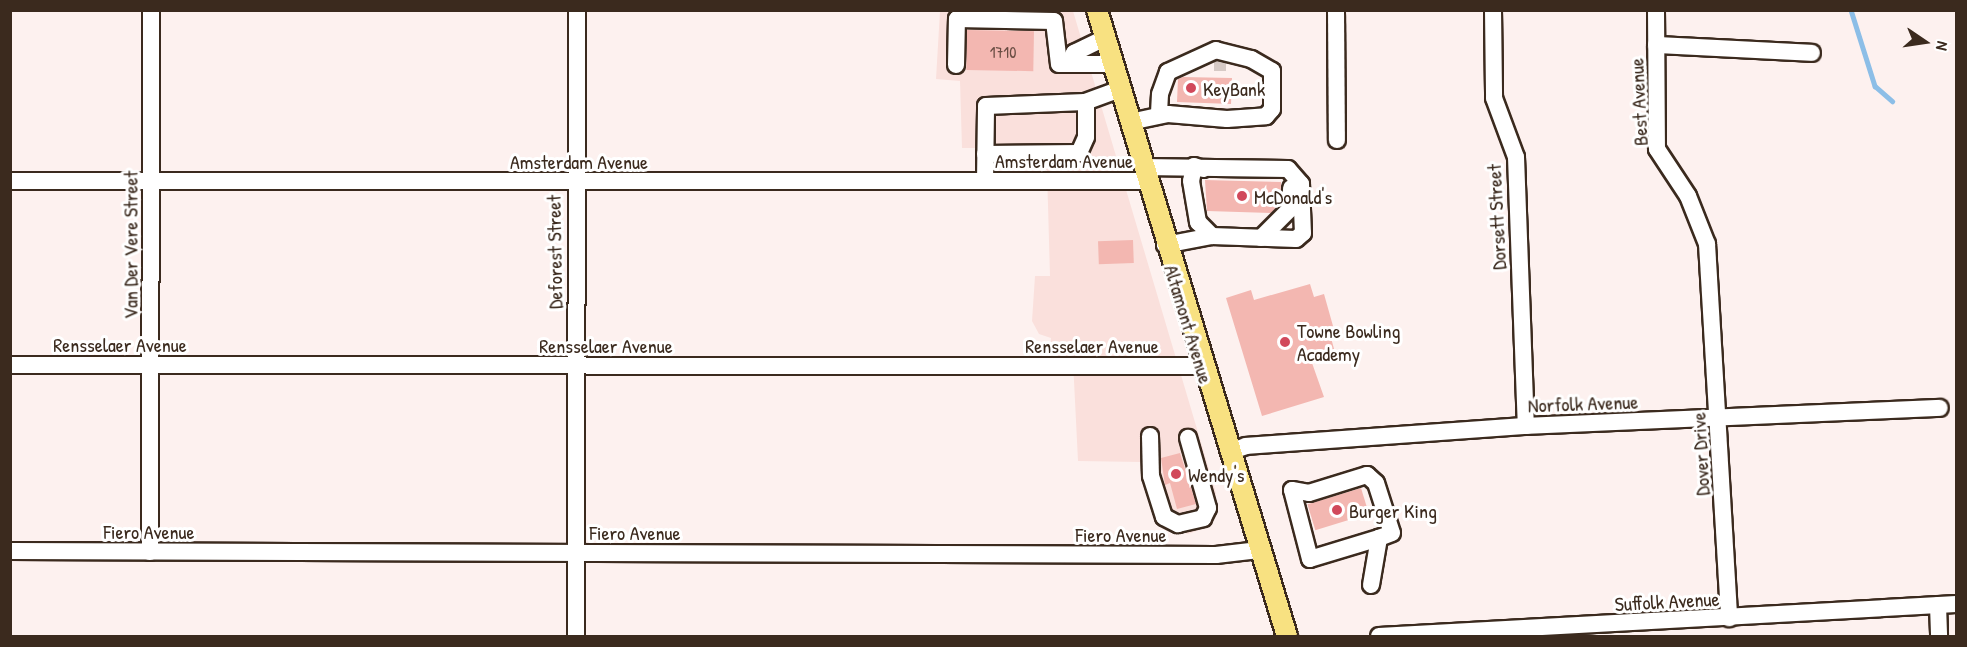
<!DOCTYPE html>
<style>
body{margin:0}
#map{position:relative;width:1967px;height:647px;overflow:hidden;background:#fdf1ef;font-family:"Patrick Hand",sans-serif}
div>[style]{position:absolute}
.built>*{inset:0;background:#fae0dc}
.stream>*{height:4.5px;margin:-2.25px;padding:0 2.25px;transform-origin:2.25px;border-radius:2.25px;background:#8cbee7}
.building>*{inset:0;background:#f3b7b1;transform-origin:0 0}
.minor-tunnel>*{height:16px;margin-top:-8px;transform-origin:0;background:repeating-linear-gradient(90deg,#d6c9c5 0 16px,transparent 0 24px)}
.roads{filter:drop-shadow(2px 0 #3b2a1e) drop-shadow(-2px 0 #3b2a1e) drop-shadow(0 2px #3b2a1e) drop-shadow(0 -2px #3b2a1e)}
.minor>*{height:16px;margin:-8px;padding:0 8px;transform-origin:8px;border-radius:8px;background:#fff}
.major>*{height:20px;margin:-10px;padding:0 10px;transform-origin:10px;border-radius:10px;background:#f8e181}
.dots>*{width:16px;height:16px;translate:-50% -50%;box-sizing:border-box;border:3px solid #fff;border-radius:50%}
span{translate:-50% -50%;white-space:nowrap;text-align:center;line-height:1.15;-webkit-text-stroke:6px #fff;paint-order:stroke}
.number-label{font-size:16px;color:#694d43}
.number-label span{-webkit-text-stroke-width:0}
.poi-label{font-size:20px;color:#3b2a1e}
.left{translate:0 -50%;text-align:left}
.street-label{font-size:20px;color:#3b2a1e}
.frame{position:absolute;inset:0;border:12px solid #3b2a1e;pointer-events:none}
.north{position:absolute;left:1895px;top:12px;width:60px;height:60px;-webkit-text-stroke:4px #fff;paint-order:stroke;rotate:103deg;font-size:16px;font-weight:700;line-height:24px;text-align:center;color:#3b2a1e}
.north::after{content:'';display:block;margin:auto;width:21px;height:27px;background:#3b2a1e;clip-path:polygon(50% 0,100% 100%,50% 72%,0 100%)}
</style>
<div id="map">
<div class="built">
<div style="clip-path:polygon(940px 11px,1073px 11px,1216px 493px,1210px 522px,1202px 529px,1188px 534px,1155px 519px,1141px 462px,1078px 461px,1073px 361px,1049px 361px,1051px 338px,1039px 334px,1032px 321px,1035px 276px,1050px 276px,1047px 170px,975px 169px,976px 148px,962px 148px,960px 81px,936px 79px)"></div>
</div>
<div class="stream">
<div style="left:1851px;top:10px;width:80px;rotate:72.5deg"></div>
<div style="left:1875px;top:86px;width:23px;rotate:41deg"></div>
</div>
<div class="building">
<div style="left:967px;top:30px;width:67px;height:40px;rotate:1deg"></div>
<div style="clip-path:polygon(1183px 77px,1232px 78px,1231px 104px,1177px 102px,1178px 79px)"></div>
<div style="clip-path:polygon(1205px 180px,1281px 182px,1280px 204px,1271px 213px,1207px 211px)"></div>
<div style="left:1133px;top:240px;width:23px;height:35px;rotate:88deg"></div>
<div style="clip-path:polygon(1310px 284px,1314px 297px,1324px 294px,1333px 326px,1328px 327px,1336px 356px,1312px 363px,1324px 397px,1262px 416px,1226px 298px,1251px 290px,1254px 300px)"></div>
<div style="clip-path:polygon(1180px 453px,1196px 504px,1177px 509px,1170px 483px,1165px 485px,1161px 458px)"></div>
<div style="left:1361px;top:488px;width:27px;height:56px;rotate:73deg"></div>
</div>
<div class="minor-tunnel">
<div style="left:1214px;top:63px;width:12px"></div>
</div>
<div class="roads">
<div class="minor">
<div style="left:1336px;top:10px;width:130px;rotate:89.6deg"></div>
<div style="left:1493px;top:10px;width:88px;rotate:89.3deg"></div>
<div style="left:1494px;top:98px;width:63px;rotate:69.6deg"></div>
<div style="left:1516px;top:157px;width:269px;rotate:87.9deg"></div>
<div style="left:1656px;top:10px;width:139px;rotate:89.6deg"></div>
<div style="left:1657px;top:149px;width:56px;rotate:56.6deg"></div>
<div style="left:1688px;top:196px;width:52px;rotate:68.4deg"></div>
<div style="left:1707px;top:244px;width:375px;rotate:86.6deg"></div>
<div style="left:1656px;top:45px;width:156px;rotate:2.9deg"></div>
<div style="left:1068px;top:64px;width:13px;rotate:-61deg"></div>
<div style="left:1074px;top:53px;width:34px;rotate:-26deg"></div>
<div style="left:956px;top:65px;width:46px;rotate:-88.8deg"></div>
<div style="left:957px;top:19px;width:97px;rotate:1.2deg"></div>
<div style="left:1054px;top:21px;width:43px;rotate:83.4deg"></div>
<div style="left:1059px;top:64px;width:53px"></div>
<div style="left:1130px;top:122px;width:39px;rotate:-12deg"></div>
<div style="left:1168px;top:114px;width:59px;rotate:4.8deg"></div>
<div style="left:1227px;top:119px;width:39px;rotate:-4deg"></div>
<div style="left:1266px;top:116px;width:9px;rotate:-49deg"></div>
<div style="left:1272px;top:109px;width:38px;rotate:-90deg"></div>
<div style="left:1272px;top:71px;width:24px;rotate:-150deg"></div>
<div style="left:1251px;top:59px;width:36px;rotate:-166deg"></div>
<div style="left:1216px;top:50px;width:53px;rotate:155.4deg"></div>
<div style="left:1168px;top:72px;width:23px;rotate:110deg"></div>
<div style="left:1160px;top:94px;width:21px;rotate:93deg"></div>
<div style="left:985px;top:154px;width:94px;rotate:-0.6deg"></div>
<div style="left:1079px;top:153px;width:17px;rotate:-66deg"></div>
<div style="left:1086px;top:137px;width:35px;rotate:-90deg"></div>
<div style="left:1143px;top:167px;width:145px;rotate:0.8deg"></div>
<div style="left:1288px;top:169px;width:20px;rotate:49deg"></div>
<div style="left:1301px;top:184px;width:49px;rotate:87.7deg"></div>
<div style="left:1303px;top:233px;width:9px;rotate:139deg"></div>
<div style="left:1296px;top:239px;width:84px;rotate:-178deg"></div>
<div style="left:1212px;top:236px;width:48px;rotate:169.2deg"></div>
<div style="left:1203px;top:169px;width:9px;rotate:-162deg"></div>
<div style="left:1194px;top:166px;width:15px;rotate:101deg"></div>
<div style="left:1191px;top:181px;width:42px;rotate:80.3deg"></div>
<div style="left:1198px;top:222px;width:20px;rotate:45deg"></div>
<div style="left:10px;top:181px;width:1137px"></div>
<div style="left:985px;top:181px;width:75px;rotate:-89.2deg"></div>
<div style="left:986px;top:106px;width:99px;rotate:-2.3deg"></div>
<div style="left:1085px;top:102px;width:37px;rotate:-20deg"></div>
<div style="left:1261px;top:238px;width:41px;rotate:-45deg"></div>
<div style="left:1290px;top:209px;width:21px;rotate:-87deg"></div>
<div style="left:10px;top:365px;width:1192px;rotate:0.05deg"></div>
<div style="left:1150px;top:436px;width:40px;rotate:88.6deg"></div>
<div style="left:1151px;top:476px;width:43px;rotate:72.4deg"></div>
<div style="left:1164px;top:517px;width:16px;rotate:27deg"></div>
<div style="left:1178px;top:524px;width:26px;rotate:-13deg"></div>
<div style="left:1203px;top:518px;width:11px;rotate:-63deg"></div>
<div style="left:1208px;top:508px;width:73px;rotate:-105.9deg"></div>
<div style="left:1229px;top:452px;width:18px;rotate:-19deg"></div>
<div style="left:1246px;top:446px;width:281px;rotate:-4.1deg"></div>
<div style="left:1526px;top:426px;width:414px;rotate:-2.5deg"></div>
<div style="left:10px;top:551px;width:1206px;rotate:0.19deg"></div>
<div style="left:1216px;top:555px;width:43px;rotate:-6.6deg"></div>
<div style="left:150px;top:552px;width:542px;rotate:-89.89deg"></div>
<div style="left:1371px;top:585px;width:48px;rotate:-80.3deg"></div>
<div style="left:1379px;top:538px;width:72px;rotate:163.1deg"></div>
<div style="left:1310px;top:559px;width:71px;rotate:-104.6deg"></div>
<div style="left:1292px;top:490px;width:17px;rotate:10deg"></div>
<div style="left:1309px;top:493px;width:61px;rotate:-17.2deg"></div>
<div style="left:1367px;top:475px;width:12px;rotate:42deg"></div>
<div style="left:1376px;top:483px;width:52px;rotate:72.3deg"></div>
<div style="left:1392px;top:533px;width:14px;rotate:159deg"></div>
<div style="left:1938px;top:605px;width:31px;rotate:88deg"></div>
<div style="left:576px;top:636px;width:626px;rotate:-89.91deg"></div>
<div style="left:1379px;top:636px;width:578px;rotate:-3.17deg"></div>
</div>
<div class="major">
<div style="left:1097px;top:10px;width:654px;rotate:73.12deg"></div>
</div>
</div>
<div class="dots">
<div style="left:1191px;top:88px;background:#d1495b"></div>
<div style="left:1242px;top:196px;background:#d1495b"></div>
<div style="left:1285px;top:342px;background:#d1495b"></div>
<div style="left:1176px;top:474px;background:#d1495b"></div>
<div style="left:1337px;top:510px;background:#d1495b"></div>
</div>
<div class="number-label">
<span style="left:1003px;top:52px">1710</span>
</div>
<div class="poi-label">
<span class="left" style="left:1203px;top:88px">KeyBank</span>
<span class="left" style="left:1254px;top:196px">McDonald's</span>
<span class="left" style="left:1297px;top:342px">Towne Bowling<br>Academy</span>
<span class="left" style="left:1188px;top:474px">Wendy's</span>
<span class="left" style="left:1349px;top:510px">Burger King</span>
</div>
<div class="street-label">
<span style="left:1638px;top:102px;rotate:-93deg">Best Avenue</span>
<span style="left:1064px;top:160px">Amsterdam Avenue</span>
<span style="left:579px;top:161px">Amsterdam Avenue</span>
<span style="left:1496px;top:217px;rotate:-93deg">Dorsett Street</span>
<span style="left:130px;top:245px;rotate:-90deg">Van Der Vere Street</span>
<span style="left:554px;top:252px;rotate:-91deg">Deforest Street</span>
<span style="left:1189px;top:324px;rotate:73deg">Altamont Avenue</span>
<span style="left:120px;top:344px">Rensselaer Avenue</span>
<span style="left:606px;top:345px">Rensselaer Avenue</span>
<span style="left:1092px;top:345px">Rensselaer Avenue</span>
<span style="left:1583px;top:403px;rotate:-2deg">Norfolk Avenue</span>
<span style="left:1700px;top:454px;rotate:-93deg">Dover Drive</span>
<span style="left:149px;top:531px">Fiero Avenue</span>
<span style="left:635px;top:532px">Fiero Avenue</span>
<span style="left:1121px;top:534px">Fiero Avenue</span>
<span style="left:1667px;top:601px;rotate:-3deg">Suffolk Avenue</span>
</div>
<div class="frame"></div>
<div class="north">N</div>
</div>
